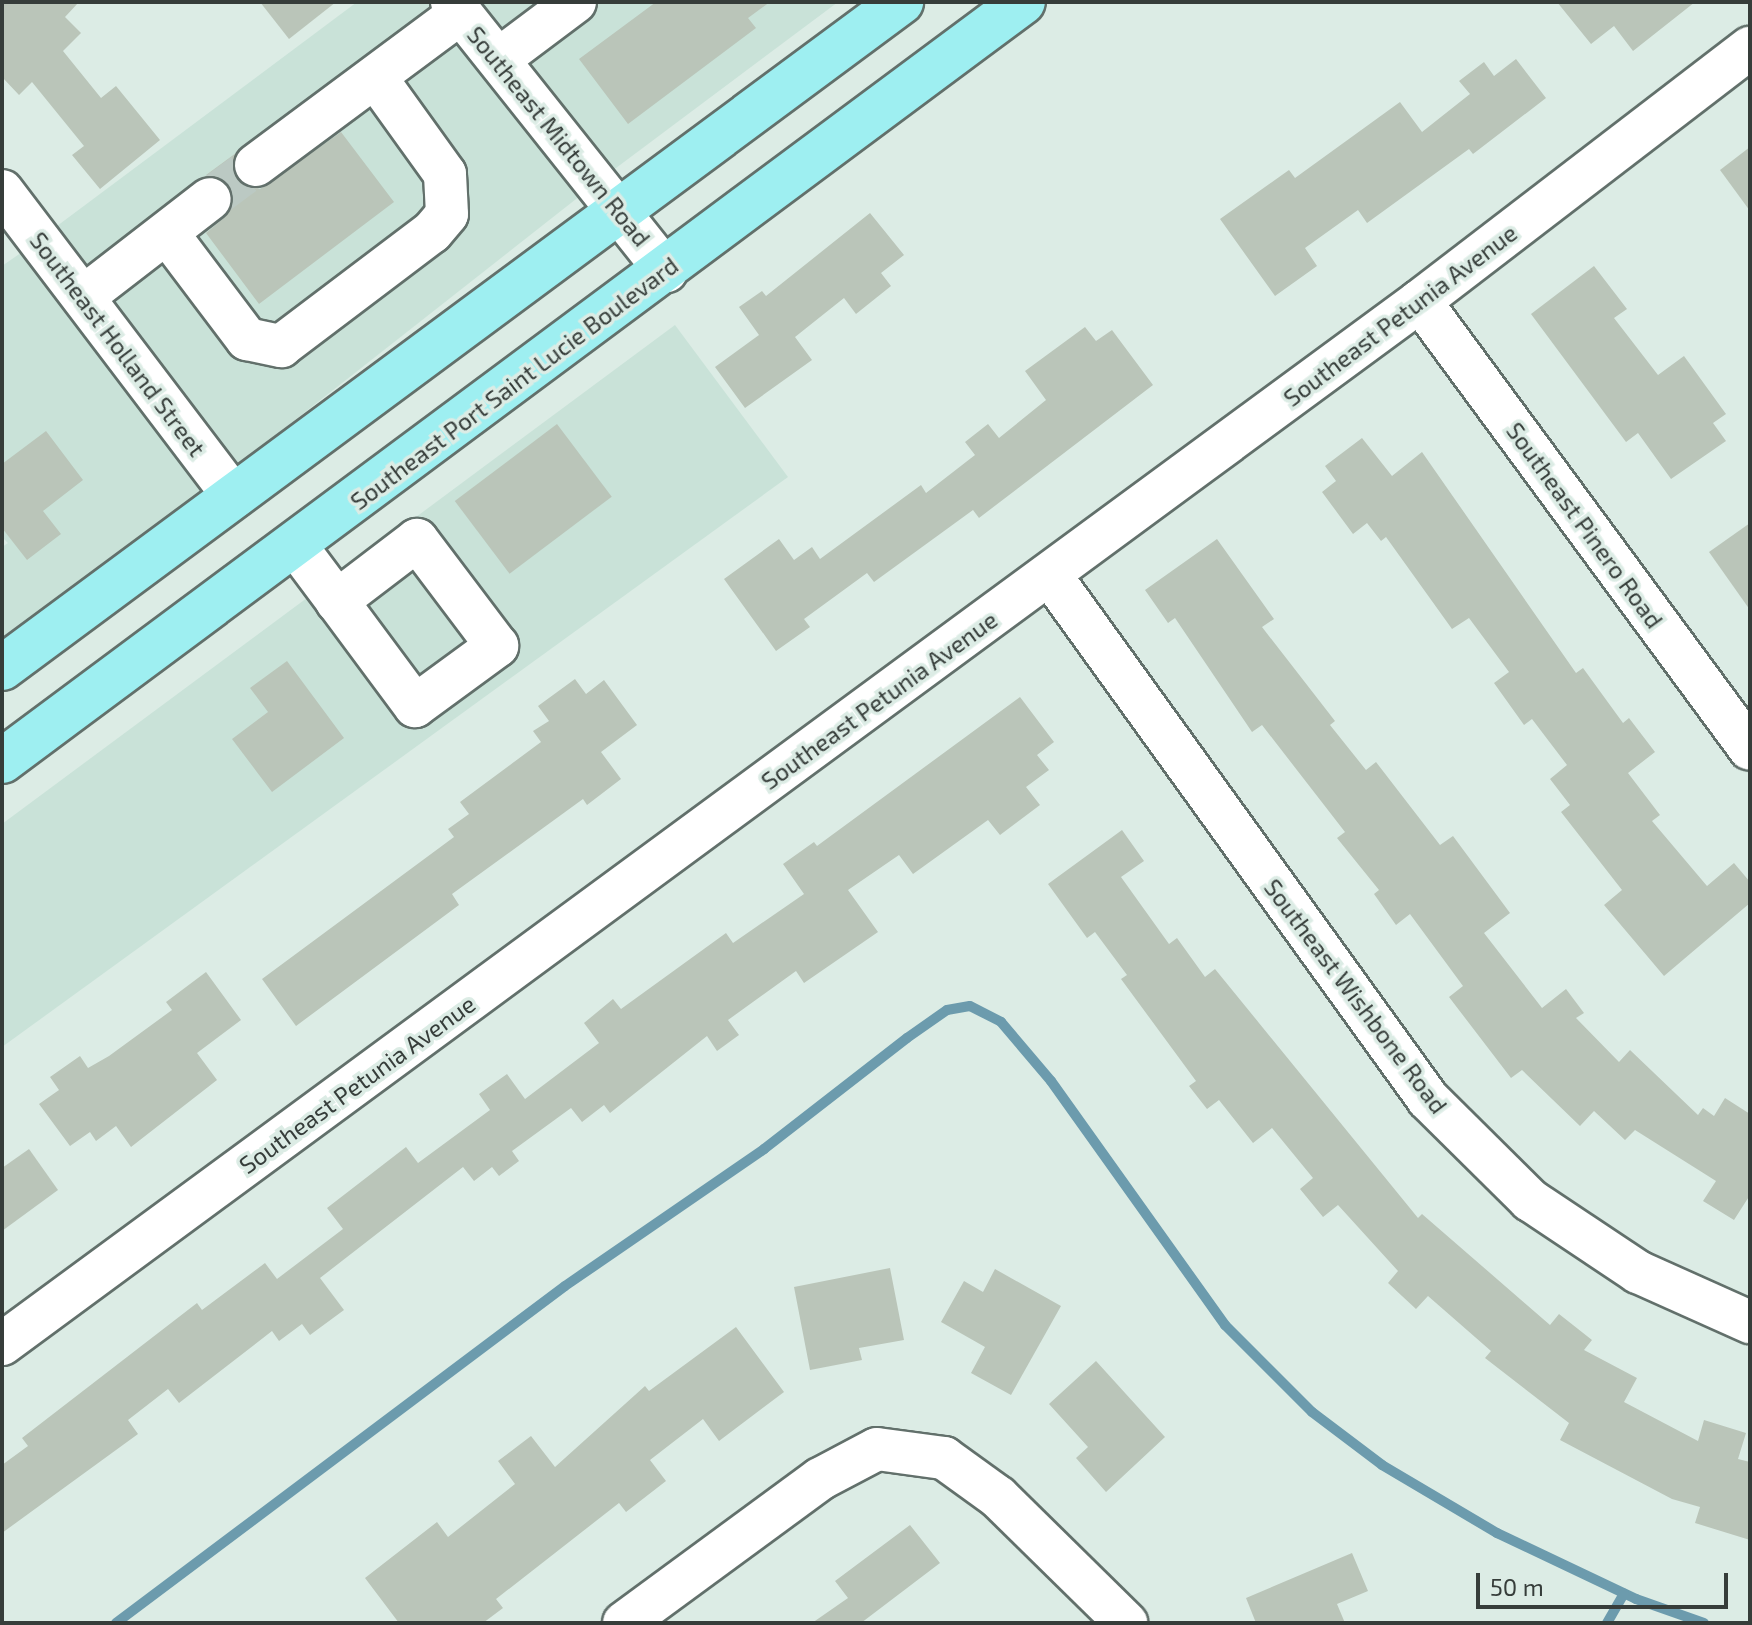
<!DOCTYPE html>
<style>
body{margin:0}
#map{position:relative;width:1752px;height:1625px;overflow:hidden;background:#dcece5;font-family:"Exo 2",sans-serif}
div>[style]{position:absolute}
.built>*{inset:0;background:#c9e2d8}
.stream>*{height:10px;margin:-5px;padding:0 5px;transform-origin:5px;border-radius:5px;background:#6c9bad}
.building>*{inset:0;background:#bac5b9;transform-origin:0 0}
.minor-tunnel>*{height:42px;margin-top:-21px;transform-origin:0;background:repeating-linear-gradient(90deg,#bbc9c3 0 42px,transparent 0 63px)}
.roads{filter:drop-shadow(2px 0 #62706b) drop-shadow(-2px 0 #62706b) drop-shadow(0 2px #62706b) drop-shadow(0 -2px #62706b)}
.minor>*{height:42px;margin:-21px;padding:0 21px;transform-origin:21px;border-radius:21px;background:#fff}
.major>*{height:44px;margin:-22px;padding:0 22px;transform-origin:22px;border-radius:22px;background:#9eeff1}
span{translate:-50% -50%;white-space:nowrap;text-align:center;line-height:1.15;-webkit-text-stroke:7px #dcece5;paint-order:stroke}
.street-label{font-size:24px;color:#363d3a}
.frame{position:absolute;inset:0;border:4px solid #363d3a;pointer-events:none}
.scale{position:absolute;left:1476px;top:1573px;width:252px;height:36px;box-sizing:border-box;border:4px solid #363d3a;border-top:0;padding-left:10px;font-size:24px;line-height:28px;white-space:nowrap;color:#363d3a;-webkit-text-stroke:6px #dcece5;paint-order:stroke}
</style>
<div id="map">
<div class="built">
<div style="clip-path:polygon(357px 2px,430px 2px,585px 192px,234px 468px,53px 229px)"></div>
<div style="clip-path:polygon(475px 2px,838px 2px,612px 171px)"></div>
<div style="clip-path:polygon(25px 250px,206px 489px,2px 643px,2px 547px,8px 543px,2px 537px,2px 266px)"></div>
<div style="clip-path:polygon(675px 325px,788px 477px,2px 1047px,2px 824px)"></div>
</div>
<div class="stream">
<div style="left:116px;top:1623px;width:561px;rotate:-36.89deg"></div>
<div style="left:565px;top:1286px;width:242px;rotate:-34.5deg"></div>
<div style="left:764px;top:1149px;width:181px;rotate:-37.8deg"></div>
<div style="left:907px;top:1038px;width:49px;rotate:-35deg"></div>
<div style="left:947px;top:1010px;width:23px;rotate:-10deg"></div>
<div style="left:970px;top:1006px;width:35px;rotate:27deg"></div>
<div style="left:1001px;top:1022px;width:77px;rotate:49.7deg"></div>
<div style="left:1051px;top:1081px;width:300px;rotate:54.5deg"></div>
<div style="left:1225px;top:1325px;width:123px;rotate:45deg"></div>
<div style="left:1312px;top:1412px;width:88px;rotate:37.1deg"></div>
<div style="left:1382px;top:1465px;width:134px;rotate:30.6deg"></div>
<div style="left:1497px;top:1533px;width:154px;rotate:25.4deg"></div>
<div style="left:1636px;top:1599px;width:72px;rotate:19.4deg"></div>
<div style="left:1607px;top:1623px;width:34px;rotate:-60deg"></div>
</div>
<div class="building">
<div style="clip-path:polygon(2px 2px,79px 2px,65px 17px,81px 33px,63px 51px,101px 98px,116px 86px,160px 140px,100px 189px,72px 155px,84px 146px,32px 82px,19px 95px,2px 77px)"></div>
<div style="clip-path:polygon(260px 2px,336px 2px,289px 39px)"></div>
<div style="clip-path:polygon(656px 2px,770px 2px,748px 18px,756px 28px,628px 124px,579px 59px)"></div>
<div style="clip-path:polygon(1557px 2px,1695px 2px,1633px 51px,1614px 26px,1591px 44px)"></div>
<div style="clip-path:polygon(1516px 59px,1546px 98px,1473px 154px,1469px 149px,1367px 223px,1358px 210px,1305px 248px,1317px 266px,1275px 296px,1220px 219px,1289px 170px,1295px 178px,1400px 102px,1422px 132px,1470px 94px,1459px 81px,1484px 62px,1494px 76px)"></div>
<div style="clip-path:polygon(341px 132px,394px 202px,259px 304px,206px 233px,225px 217px,234px 197px,228px 184px,206px 175px,236px 153px,236px 179px,260px 189px)"></div>
<div style="clip-path:polygon(1750px 147px,1750px 211px,1720px 170px)"></div>
<div style="clip-path:polygon(870px 213px,904px 255px,881px 273px,891px 286px,856px 314px,844px 298px,795px 337px,812px 360px,745px 408px,715px 367px,759px 335px,739px 307px,762px 291px,766px 296px)"></div>
<div style="clip-path:polygon(1594px 266px,1627px 309px,1614px 318px,1658px 375px,1684px 356px,1726px 414px,1713px 423px,1726px 441px,1671px 479px,1638px 433px,1626px 442px,1531px 314px)"></div>
<div style="clip-path:polygon(1085px 327px,1096px 341px,1112px 330px,1153px 385px,979px 518px,973px 510px,874px 582px,867px 573px,804px 619px,810px 627px,776px 651px,724px 579px,779px 539px,794px 560px,812px 547px,820px 559px,921px 485px,926px 493px,975px 455px,965px 442px,988px 424px,999px 438px,1046px 400px,1025px 371px)"></div>
<div style="left:557px;top:424px;width:91px;height:128px;rotate:53deg"></div>
<div style="clip-path:polygon(46px 431px,83px 480px,43px 511px,61px 534px,27px 560px,2px 528px,2px 464px)"></div>
<div style="clip-path:polygon(1362px 438px,1392px 476px,1422px 452px,1576px 673px,1583px 668px,1623px 723px,1629px 718px,1655px 752px,1628px 773px,1660px 815px,1652px 821px,1707px 886px,1734px 863px,1750px 882px,1750px 903px,1664px 976px,1604px 905px,1622px 890px,1561px 812px,1570px 805px,1550px 779px,1567px 765px,1532px 719px,1524px 725px,1494px 683px,1509px 672px,1469px 618px,1452px 629px,1386px 537px,1381px 541px,1367px 523px,1353px 534px,1322px 492px,1336px 481px,1325px 466px)"></div>
<div style="clip-path:polygon(1750px 523px,1750px 610px,1709px 552px)"></div>
<div style="clip-path:polygon(1217px 539px,1274px 619px,1262px 627px,1335px 721px,1330px 725px,1366px 770px,1376px 762px,1440px 845px,1453px 836px,1510px 913px,1484px 933px,1542px 1008px,1566px 989px,1584px 1013px,1576px 1018px,1619px 1062px,1630px 1050px,1698px 1115px,1703px 1108px,1714px 1116px,1725px 1098px,1750px 1114px,1750px 1195px,1734px 1220px,1703px 1201px,1716px 1181px,1635px 1130px,1625px 1140px,1594px 1111px,1580px 1126px,1522px 1070px,1511px 1078px,1449px 997px,1463px 986px,1410px 914px,1396px 925px,1374px 894px,1379px 890px,1337px 838px,1345px 832px,1262px 725px,1252px 732px,1175px 618px,1168px 623px,1145px 590px)"></div>
<div style="clip-path:polygon(287px 661px,344px 738px,272px 792px,232px 739px,268px 712px,250px 688px)"></div>
<div style="clip-path:polygon(575px 679px,586px 694px,604px 680px,637px 725px,601px 752px,621px 779px,587px 805px,583px 799px,452px 894px,459px 905px,296px 1026px,262px 979px,454px 837px,448px 829px,469px 814px,460px 802px,541px 742px,533px 731px,549px 721px,538px 706px)"></div>
<div style="clip-path:polygon(1020px 697px,1054px 742px,1037px 755px,1049px 770px,1026px 787px,1040px 805px,1000px 835px,988px 820px,913px 874px,899px 855px,848px 890px,878px 932px,804px 983px,796px 971px,728px 1020px,739px 1035px,717px 1051px,707px 1036px,610px 1113px,604px 1105px,582px 1122px,571px 1108px,512px 1151px,519px 1161px,499px 1176px,492px 1167px,474px 1181px,463px 1167px,320px 1278px,344px 1310px,310px 1335px,302px 1324px,279px 1341px,272px 1331px,179px 1403px,168px 1389px,128px 1420px,138px 1434px,2px 1533px,2px 1465px,28px 1446px,22px 1438px,197px 1303px,202px 1310px,265px 1263px,277px 1279px,343px 1229px,327px 1208px,406px 1147px,418px 1163px,490px 1110px,479px 1094px,507px 1074px,525px 1099px,599px 1043px,584px 1023px,613px 999px,621px 1009px,726px 933px,733px 943px,804px 894px,783px 864px,814px 842px,817px 846px)"></div>
<div style="clip-path:polygon(1122px 830px,1144px 861px,1121px 877px,1169px 944px,1177px 938px,1205px 977px,1215px 969px,1418px 1218px,1422px 1214px,1550px 1325px,1559px 1314px,1592px 1340px,1584px 1350px,1637px 1378px,1624px 1402px,1698px 1441px,1704px 1420px,1746px 1433px,1738px 1459px,1750px 1462px,1750px 1540px,1695px 1523px,1700px 1507px,1672px 1499px,1560px 1440px,1569px 1423px,1485px 1358px,1491px 1351px,1428px 1296px,1416px 1309px,1388px 1283px,1398px 1271px,1338px 1205px,1323px 1217px,1300px 1189px,1313px 1178px,1272px 1128px,1253px 1143px,1219px 1100px,1207px 1109px,1189px 1086px,1196px 1081px,1121px 979px,1127px 975px,1095px 932px,1087px 938px,1048px 884px)"></div>
<div style="clip-path:polygon(206px 972px,241px 1020px,197px 1053px,217px 1080px,131px 1147px,116px 1126px,96px 1141px,90px 1132px,70px 1146px,39px 1104px,59px 1090px,50px 1077px,80px 1056px,88px 1068px,109px 1056px,172px 1010px,166px 1002px)"></div>
<div style="clip-path:polygon(29px 1149px,58px 1190px,2px 1231px,2px 1168px)"></div>
<div style="clip-path:polygon(890px 1268px,904px 1340px,859px 1348px,862px 1360px,810px 1370px,794px 1287px)"></div>
<div style="clip-path:polygon(995px 1269px,1061px 1306px,1011px 1395px,971px 1373px,985px 1347px,941px 1322px,964px 1281px,983px 1292px)"></div>
<div style="clip-path:polygon(736px 1327px,784px 1392px,719px 1441px,703px 1419px,650px 1460px,666px 1481px,626px 1512px,619px 1503px,496px 1599px,503px 1608px,483px 1623px,399px 1623px,365px 1578px,437px 1522px,448px 1537px,515px 1484px,498px 1461px,531px 1436px,555px 1467px,645px 1386px,649px 1391px)"></div>
<div style="clip-path:polygon(1096px 1361px,1165px 1437px,1106px 1492px,1076px 1458px,1088px 1447px,1049px 1404px)"></div>
<div style="clip-path:polygon(910px 1525px,940px 1563px,861px 1623px,812px 1623px,848px 1598px,835px 1581px)"></div>
<div style="clip-path:polygon(1352px 1553px,1368px 1591px,1337px 1604px,1345px 1623px,1256px 1623px,1246px 1598px)"></div>
</div>
<div class="minor-tunnel">
<div style="left:210px;top:199px;width:57px;rotate:-36.5deg"></div>
</div>
<div class="roads">
<div class="minor">
<div style="left:452px;top:2px;width:344px;rotate:51.5deg"></div>
<div style="left:499px;top:59px;width:95px;rotate:-36.9deg"></div>
<div style="left:256px;top:165px;width:255px;rotate:-36.6deg"></div>
<div style="left:2px;top:191px;width:384px;rotate:52.8deg"></div>
<div style="left:167px;top:233px;width:133px;rotate:53deg"></div>
<div style="left:247px;top:339px;width:35px;rotate:12deg"></div>
<div style="left:281px;top:346px;width:189px;rotate:-37.1deg"></div>
<div style="left:432px;top:232px;width:23px;rotate:-50deg"></div>
<div style="left:447px;top:214px;width:40px;rotate:-92.9deg"></div>
<div style="left:445px;top:174px;width:118px;rotate:-125.7deg"></div>
<div style="left:83px;top:297px;width:160px;rotate:-37.7deg"></div>
<div style="left:1420px;top:301px;width:556px;rotate:53.62deg"></div>
<div style="left:296px;top:546px;width:69px;rotate:53.3deg"></div>
<div style="left:337px;top:601px;width:131px;rotate:53.4deg"></div>
<div style="left:415px;top:706px;width:102px;rotate:-36.2deg"></div>
<div style="left:497px;top:646px;width:133px;rotate:-127deg"></div>
<div style="left:417px;top:540px;width:101px;rotate:142.7deg"></div>
<div style="left:1050px;top:575px;width:646px;rotate:54.19deg"></div>
<div style="left:1428px;top:1099px;width:144px;rotate:44.7deg"></div>
<div style="left:1530px;top:1200px;width:130px;rotate:33.7deg"></div>
<div style="left:1638px;top:1272px;width:123px;rotate:24.1deg"></div>
<div style="left:2px;top:1344px;width:1760px;rotate:-36.34deg"></div>
<div style="left:1420px;top:301px;width:416px;rotate:-37.5deg"></div>
<div style="left:624px;top:1623px;width:243px;rotate:-36.3deg"></div>
<div style="left:820px;top:1479px;width:64px;rotate:-27.8deg"></div>
<div style="left:877px;top:1449px;width:68px;rotate:7.7deg"></div>
<div style="left:944px;top:1458px;width:67px;rotate:35.8deg"></div>
<div style="left:998px;top:1497px;width:180px;rotate:44.5deg"></div>
</div>
<div class="major">
<div style="left:2px;top:668px;width:1119px;rotate:-36.53deg"></div>
<div style="left:2px;top:761px;width:1272px;rotate:-36.63deg"></div>
</div>
</div>
<div class="street-label">
<span style="left:559px;top:136px;rotate:51deg">Southeast Midtown Road</span>
<span style="left:1400px;top:315px;rotate:-37deg">Southeast Petunia Avenue</span>
<span style="left:118px;top:344px;rotate:53deg">Southeast Holland Street</span>
<span style="left:514px;top:383px;rotate:-37deg">Southeast Port Saint Lucie Boulevard</span>
<span style="left:1585px;top:525px;rotate:54deg">Southeast Pinero Road</span>
<span style="left:879px;top:700px;rotate:-36deg">Southeast Petunia Avenue</span>
<span style="left:1356px;top:996px;rotate:53deg">Southeast Wishbone Road</span>
<span style="left:357px;top:1084px;rotate:-36deg">Southeast Petunia Avenue</span>
</div>
<div class="frame"></div>
<div class="scale">50 m</div>
</div>
